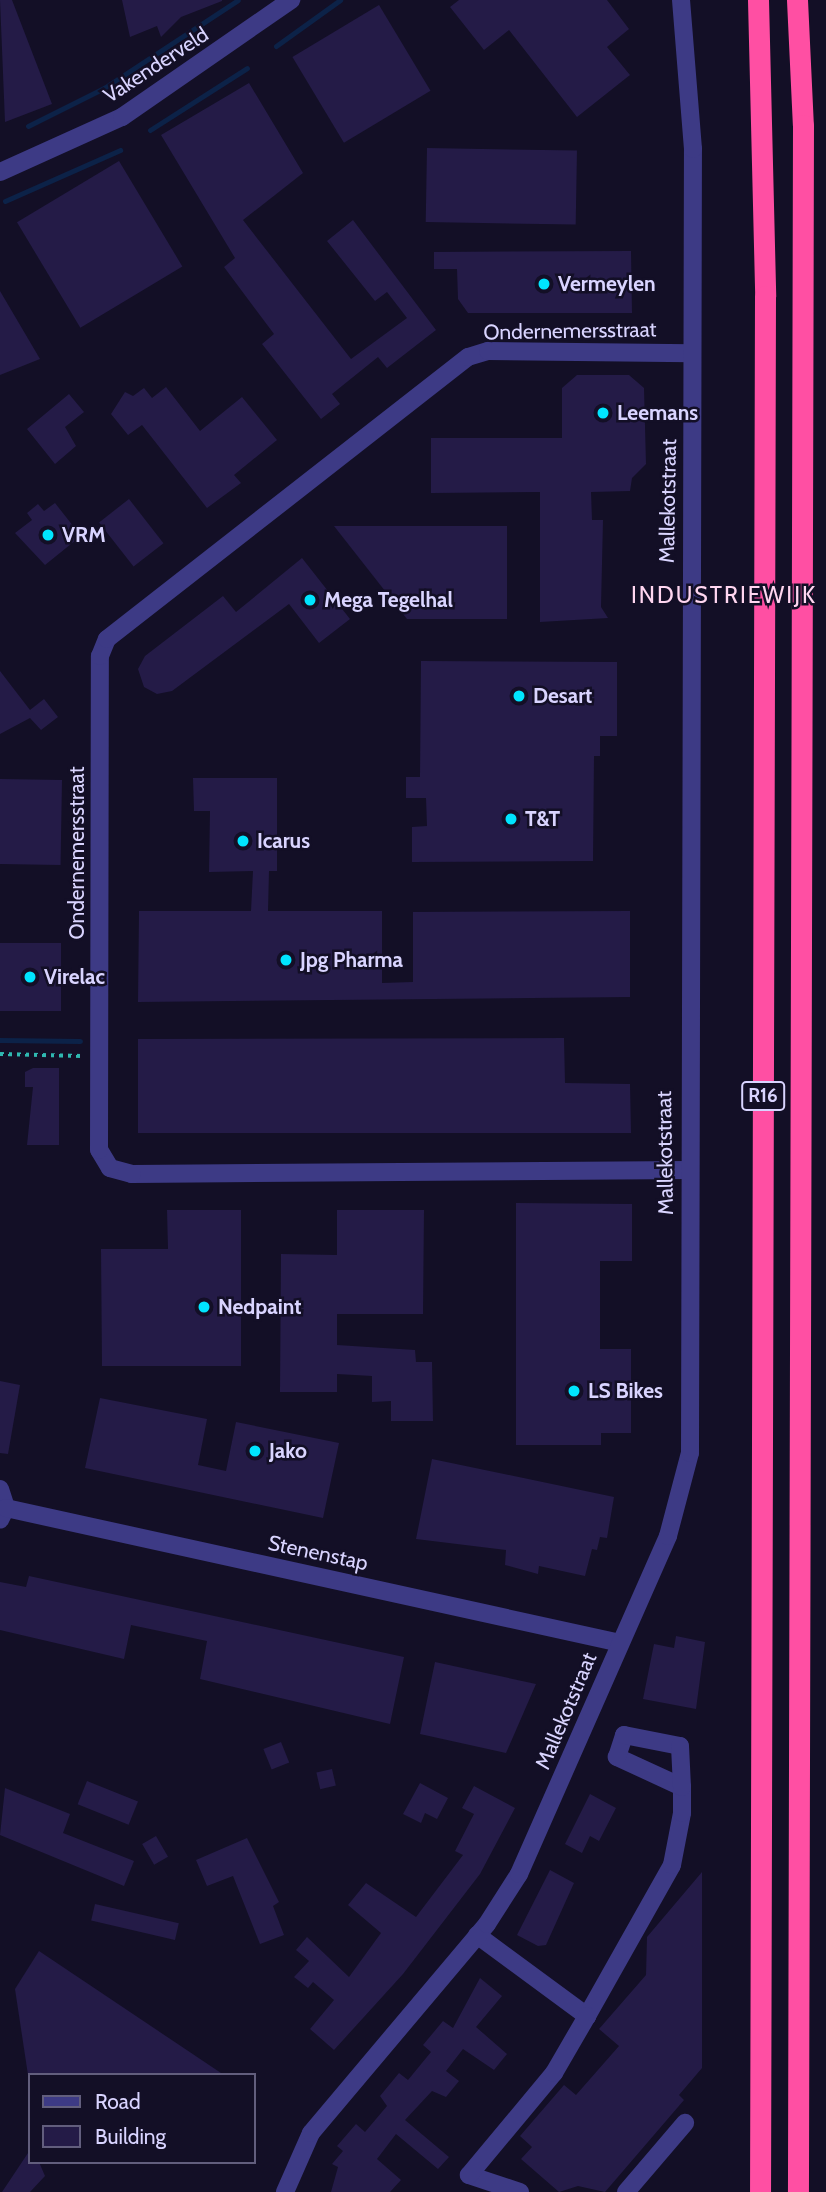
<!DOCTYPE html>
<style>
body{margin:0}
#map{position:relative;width:826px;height:2192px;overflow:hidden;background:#130f26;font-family:Cabin,sans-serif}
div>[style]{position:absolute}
.stream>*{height:5px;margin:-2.5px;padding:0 2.5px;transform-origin:2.5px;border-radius:2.5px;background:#0c2248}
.building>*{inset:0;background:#241b47;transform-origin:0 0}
.path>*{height:3.5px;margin-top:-1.75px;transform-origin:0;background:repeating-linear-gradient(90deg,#2fb8b0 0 3.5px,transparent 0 8.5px)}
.minor>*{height:18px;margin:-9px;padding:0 9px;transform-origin:9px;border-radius:9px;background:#3d3a85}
.highway>*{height:21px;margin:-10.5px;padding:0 10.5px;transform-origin:10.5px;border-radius:10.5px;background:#ff4fa3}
.dots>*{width:19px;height:19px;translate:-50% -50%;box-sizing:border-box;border:4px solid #130f26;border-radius:50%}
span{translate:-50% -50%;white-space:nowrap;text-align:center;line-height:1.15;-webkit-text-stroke:5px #130f26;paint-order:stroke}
.shield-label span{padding:2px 5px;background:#130f26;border:2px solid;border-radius:5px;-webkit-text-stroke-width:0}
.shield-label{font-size:19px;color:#d9d4ff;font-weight:700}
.street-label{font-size:21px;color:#d9d4ff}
.poi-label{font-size:21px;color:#d9d4ff;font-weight:700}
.left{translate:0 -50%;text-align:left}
.neighbourhood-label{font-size:23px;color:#ffd6f0;letter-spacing:2px}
.legend{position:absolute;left:28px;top:2073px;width:228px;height:91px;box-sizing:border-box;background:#130f26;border:2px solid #625e7d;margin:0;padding:9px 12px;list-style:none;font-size:21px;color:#d9d4ff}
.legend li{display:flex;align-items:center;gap:14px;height:35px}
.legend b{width:35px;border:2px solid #625e7d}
</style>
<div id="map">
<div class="stream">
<div style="left:276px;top:46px;width:79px;rotate:-35.7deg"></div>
<div style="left:28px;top:126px;width:85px;rotate:-26.6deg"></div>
<div style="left:104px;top:88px;width:160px;rotate:-33.3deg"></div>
<div style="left:150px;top:130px;width:115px;rotate:-32.6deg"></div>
<div style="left:5px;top:201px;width:126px;rotate:-23.9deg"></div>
<div style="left:0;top:1040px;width:80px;rotate:0.7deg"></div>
</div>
<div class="building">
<div style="clip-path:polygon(0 0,12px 0,52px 104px,5px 122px)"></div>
<div style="clip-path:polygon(122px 0,222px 0,222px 1px,181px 17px,161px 37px,157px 26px,130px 37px)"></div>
<div style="clip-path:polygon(459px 0,607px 0,629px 29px,607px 47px,630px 75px,577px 117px,509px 30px,484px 50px,450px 7px)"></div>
<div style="left:379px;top:5px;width:100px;height:101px;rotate:59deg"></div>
<div style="clip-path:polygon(249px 83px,303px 173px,243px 220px,351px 359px,407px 318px,387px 292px,375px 301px,327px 241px,353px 220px,436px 330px,387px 368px,378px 357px,332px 394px,340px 404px,321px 419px,262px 344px,274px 334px,224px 267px,235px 258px,161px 135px)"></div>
<div style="left:427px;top:148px;width:150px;height:74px;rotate:1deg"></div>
<div style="left:119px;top:161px;width:123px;height:119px;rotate:59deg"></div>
<div style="clip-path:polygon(631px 251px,632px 313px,468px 313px,458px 299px,457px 269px,434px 269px,434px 252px)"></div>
<div style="clip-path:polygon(0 291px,40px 359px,0 375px)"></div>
<div style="clip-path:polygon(577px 375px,629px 375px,644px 388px,646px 464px,632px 478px,630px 491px,591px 492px,592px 520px,603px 520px,601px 607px,608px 618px,540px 622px,540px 492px,431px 493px,431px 438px,562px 438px,562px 388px)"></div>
<div style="clip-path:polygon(166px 387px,200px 431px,242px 397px,277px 440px,234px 475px,241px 483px,207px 508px,142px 425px,128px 435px,111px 414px,125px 392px,133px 396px,144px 388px,152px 398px)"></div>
<div style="clip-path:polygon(69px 394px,84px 412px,65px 427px,76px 446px,55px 464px,27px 429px)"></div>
<div style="left:129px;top:499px;width:56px;height:38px;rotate:52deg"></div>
<div style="clip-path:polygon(55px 503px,81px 536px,45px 565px,15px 533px,32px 520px,27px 513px,38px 504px,44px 511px)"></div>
<div style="clip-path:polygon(334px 526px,507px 526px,507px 619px,407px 619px)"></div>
<div style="clip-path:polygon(302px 558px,350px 619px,319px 643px,289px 604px,172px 691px,157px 694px,144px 687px,138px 669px,145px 656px,223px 596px,236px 612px)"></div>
<div style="clip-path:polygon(421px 661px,617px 662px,617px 736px,600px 736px,600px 756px,594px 756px,593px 861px,412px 862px,412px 827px,427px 826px,426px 798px,406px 798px,406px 777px,420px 777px)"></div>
<div style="clip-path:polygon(0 671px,30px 710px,44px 699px,58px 717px,41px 730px,30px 718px,0 734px)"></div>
<div style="clip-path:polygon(193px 778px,277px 778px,277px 871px,269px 871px,268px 911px,382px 911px,382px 983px,413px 982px,413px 912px,630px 911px,630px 997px,138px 1002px,139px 911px,251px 911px,253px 871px,209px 872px,210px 811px,194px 811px)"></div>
<div style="left:62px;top:780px;width:85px;height:62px;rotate:91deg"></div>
<div style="left:0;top:943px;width:61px;height:68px"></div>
<div style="clip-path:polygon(564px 1038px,565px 1083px,630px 1084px,631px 1133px,138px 1133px,138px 1039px)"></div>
<div style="clip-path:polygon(33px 1068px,59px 1068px,59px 1145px,27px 1145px,33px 1087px,25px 1087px,25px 1072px)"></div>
<div style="clip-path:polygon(516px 1203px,632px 1204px,632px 1261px,600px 1261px,600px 1349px,631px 1349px,631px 1433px,601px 1433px,601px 1445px,516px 1445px)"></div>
<div style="clip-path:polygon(167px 1210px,241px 1210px,241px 1366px,102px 1366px,101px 1249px,168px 1249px)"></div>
<div style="clip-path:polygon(337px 1210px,424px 1210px,423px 1314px,337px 1314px,337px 1345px,415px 1350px,416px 1362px,432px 1362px,433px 1421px,391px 1421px,391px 1401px,372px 1402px,372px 1376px,337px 1374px,337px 1392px,280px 1392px,281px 1254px,337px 1255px)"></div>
<div style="clip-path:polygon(0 1381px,20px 1385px,8px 1454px,0 1453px)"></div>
<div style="clip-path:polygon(100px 1398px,207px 1419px,198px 1465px,226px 1471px,236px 1422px,339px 1443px,323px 1518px,85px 1468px)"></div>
<div style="clip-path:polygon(432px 1459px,614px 1497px,607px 1538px,600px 1537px,597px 1550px,592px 1549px,585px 1576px,539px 1566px,538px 1574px,505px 1565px,506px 1550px,416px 1539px)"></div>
<div style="clip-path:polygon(29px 1576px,404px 1657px,390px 1724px,200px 1679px,207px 1641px,131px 1625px,124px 1659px,0 1630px,0 1582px,26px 1587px)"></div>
<div style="clip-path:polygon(676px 1636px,705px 1642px,696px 1709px,643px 1699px,654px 1644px,674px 1648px)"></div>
<div style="clip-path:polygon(435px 1662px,536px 1684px,506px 1753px,420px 1734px)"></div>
<div style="left:281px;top:1742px;width:22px;height:19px;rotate:68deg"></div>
<div style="left:332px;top:1769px;width:17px;height:16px;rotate:77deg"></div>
<div style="left:87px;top:1781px;width:55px;height:25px;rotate:22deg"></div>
<div style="clip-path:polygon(420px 1783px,448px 1798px,437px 1819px,425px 1813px,421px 1823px,403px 1814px)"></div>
<div style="clip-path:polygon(474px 1786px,515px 1808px,480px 1874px,403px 1974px,334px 2050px,310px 2029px,334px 2000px,313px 1982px,308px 1988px,294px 1977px,309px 1961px,296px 1950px,307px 1937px,349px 1977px,381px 1933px,348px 1905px,366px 1883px,416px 1917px,463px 1855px,455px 1851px,474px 1814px,462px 1808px)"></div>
<div style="clip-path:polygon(5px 1788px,70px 1814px,63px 1833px,134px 1861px,124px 1886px,0 1835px)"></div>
<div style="clip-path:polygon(590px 1794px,616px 1808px,599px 1841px,590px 1836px,582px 1853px,565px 1844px)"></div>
<div style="left:156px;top:1836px;width:24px;height:16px;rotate:60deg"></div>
<div style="clip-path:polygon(247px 1838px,279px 1902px,273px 1906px,284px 1935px,260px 1944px,233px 1876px,207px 1886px,196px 1860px)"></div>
<div style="clip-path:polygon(550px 1870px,574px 1883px,546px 1945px,538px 1946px,517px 1935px)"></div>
<div style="clip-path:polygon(702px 1872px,702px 2068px,679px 2095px,684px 2100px,605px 2192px,578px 2186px,559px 2192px,521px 2159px,532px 2147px,520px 2136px,564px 2085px,576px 2095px,619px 2046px,599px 2029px,646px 1975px,647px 1937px)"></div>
<div style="left:95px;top:1904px;width:86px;height:17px;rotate:13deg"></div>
<div style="clip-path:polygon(39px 1951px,224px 2075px,28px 2075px,15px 1989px)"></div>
<div style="clip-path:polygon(480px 1978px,502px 1996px,476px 2027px,507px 2054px,494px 2070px,463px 2049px,446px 2071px,459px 2081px,446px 2097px,432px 2091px,405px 2120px,449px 2157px,438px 2169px,396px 2134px,377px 2159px,401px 2180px,390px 2192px,331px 2192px,338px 2167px,332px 2164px,343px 2151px,337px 2146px,356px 2124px,365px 2132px,387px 2106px,380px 2096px,399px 2073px,408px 2080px,431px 2052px,423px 2045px,443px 2021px,453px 2028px)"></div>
<div style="clip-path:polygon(30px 2150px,30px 2162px,39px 2162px,45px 2176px,30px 2192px,2px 2192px)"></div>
</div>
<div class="path">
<div style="left:0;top:1054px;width:82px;rotate:1.4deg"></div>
</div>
<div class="minor">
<div style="left:0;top:172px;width:134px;rotate:-24.3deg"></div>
<div style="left:122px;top:117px;width:206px;rotate:-34.7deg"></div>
<div style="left:689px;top:1170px;width:557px;rotate:179.59deg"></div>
<div style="left:132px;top:1174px;width:23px;rotate:-165deg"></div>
<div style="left:110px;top:1168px;width:21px;rotate:-121deg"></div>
<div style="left:99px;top:1150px;width:494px;rotate:-89.9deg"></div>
<div style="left:100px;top:656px;width:18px;rotate:-68deg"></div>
<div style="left:107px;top:639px;width:458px;rotate:-38deg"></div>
<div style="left:468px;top:357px;width:21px;rotate:-17deg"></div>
<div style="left:488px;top:351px;width:204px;rotate:0.6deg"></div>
<div style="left:0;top:1489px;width:20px;rotate:72deg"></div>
<div style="left:6px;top:1508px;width:13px;rotate:117deg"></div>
<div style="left:6px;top:1508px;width:629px;rotate:12.4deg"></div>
<div style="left:477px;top:1935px;width:137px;rotate:36.4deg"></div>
<div style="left:587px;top:2016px;width:173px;rotate:-60.6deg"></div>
<div style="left:672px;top:1865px;width:53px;rotate:-79.1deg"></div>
<div style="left:682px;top:1813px;width:26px;rotate:-90deg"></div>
<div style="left:682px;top:1787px;width:72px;rotate:-155.2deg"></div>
<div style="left:617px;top:1757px;width:23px;rotate:-72deg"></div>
<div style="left:624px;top:1735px;width:57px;rotate:11.1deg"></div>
<div style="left:680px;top:1746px;width:41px;rotate:87.2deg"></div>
<div style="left:285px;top:2192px;width:64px;rotate:-66.2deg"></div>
<div style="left:311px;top:2133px;width:273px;rotate:-49.9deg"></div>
<div style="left:487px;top:1924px;width:59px;rotate:-57.4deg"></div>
<div style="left:519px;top:1874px;width:369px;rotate:-66.2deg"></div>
<div style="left:668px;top:1536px;width:86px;rotate:-75.2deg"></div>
<div style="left:690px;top:1453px;width:1304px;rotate:-89.87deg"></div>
<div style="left:693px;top:149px;width:149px;rotate:-94.6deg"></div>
<div style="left:520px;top:2192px;width:54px;rotate:-161.6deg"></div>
<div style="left:469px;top:2175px;width:133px;rotate:-50.2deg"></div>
<div style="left:554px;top:2073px;width:66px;rotate:-59.9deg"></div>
<div style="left:626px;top:2192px;width:91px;rotate:-49.5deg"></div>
</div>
<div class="highway">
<div style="left:758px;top:0;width:296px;rotate:88.6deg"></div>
<div style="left:765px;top:296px;width:1896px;rotate:90.15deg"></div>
<div style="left:797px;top:0;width:125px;rotate:87.3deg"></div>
<div style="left:803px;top:125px;width:2067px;rotate:90.14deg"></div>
</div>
<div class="dots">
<div style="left:544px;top:284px;background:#00e5ff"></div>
<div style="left:603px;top:413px;background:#00e5ff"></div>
<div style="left:48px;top:535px;background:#00e5ff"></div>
<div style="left:310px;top:600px;background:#00e5ff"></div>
<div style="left:519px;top:696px;background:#00e5ff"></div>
<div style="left:511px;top:819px;background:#00e5ff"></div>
<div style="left:243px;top:841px;background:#00e5ff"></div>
<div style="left:286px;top:960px;background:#00e5ff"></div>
<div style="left:30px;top:977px;background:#00e5ff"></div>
<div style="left:204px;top:1307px;background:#00e5ff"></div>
<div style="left:574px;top:1391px;background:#00e5ff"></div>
<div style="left:255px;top:1451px;background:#00e5ff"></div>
</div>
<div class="shield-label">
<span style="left:763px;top:1096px">R16</span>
</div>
<div class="street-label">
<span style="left:156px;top:65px;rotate:-33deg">Vakenderveld</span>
<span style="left:570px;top:331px;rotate:-1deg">Ondernemersstraat</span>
<span style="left:668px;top:501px;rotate:-89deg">Mallekotstraat</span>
<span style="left:77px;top:853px;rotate:-90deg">Ondernemersstraat</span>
<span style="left:665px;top:1153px;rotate:-91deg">Mallekotstraat</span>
<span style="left:318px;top:1553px;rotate:12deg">Stenenstap</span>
<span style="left:566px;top:1711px;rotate:-67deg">Mallekotstraat</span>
</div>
<div class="poi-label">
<span class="left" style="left:558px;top:284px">Vermeylen</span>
<span class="left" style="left:617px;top:413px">Leemans</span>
<span class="left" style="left:62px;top:535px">VRM</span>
<span class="left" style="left:324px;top:600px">Mega Tegelhal</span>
<span class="left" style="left:533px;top:696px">Desart</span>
<span class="left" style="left:525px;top:819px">T&amp;T</span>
<span class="left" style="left:257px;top:841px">Icarus</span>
<span class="left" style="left:300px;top:960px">Jpg Pharma</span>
<span class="left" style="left:44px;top:977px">Virelac</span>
<span class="left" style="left:218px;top:1307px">Nedpaint</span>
<span class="left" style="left:588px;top:1391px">LS Bikes</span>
<span class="left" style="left:269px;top:1451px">Jako</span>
</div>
<div class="neighbourhood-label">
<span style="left:724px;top:595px">INDUSTRIEWIJK</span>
</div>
<ul class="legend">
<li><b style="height:9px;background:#3d3a85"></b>Road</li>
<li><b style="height:19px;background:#241b47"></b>Building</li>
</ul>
</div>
